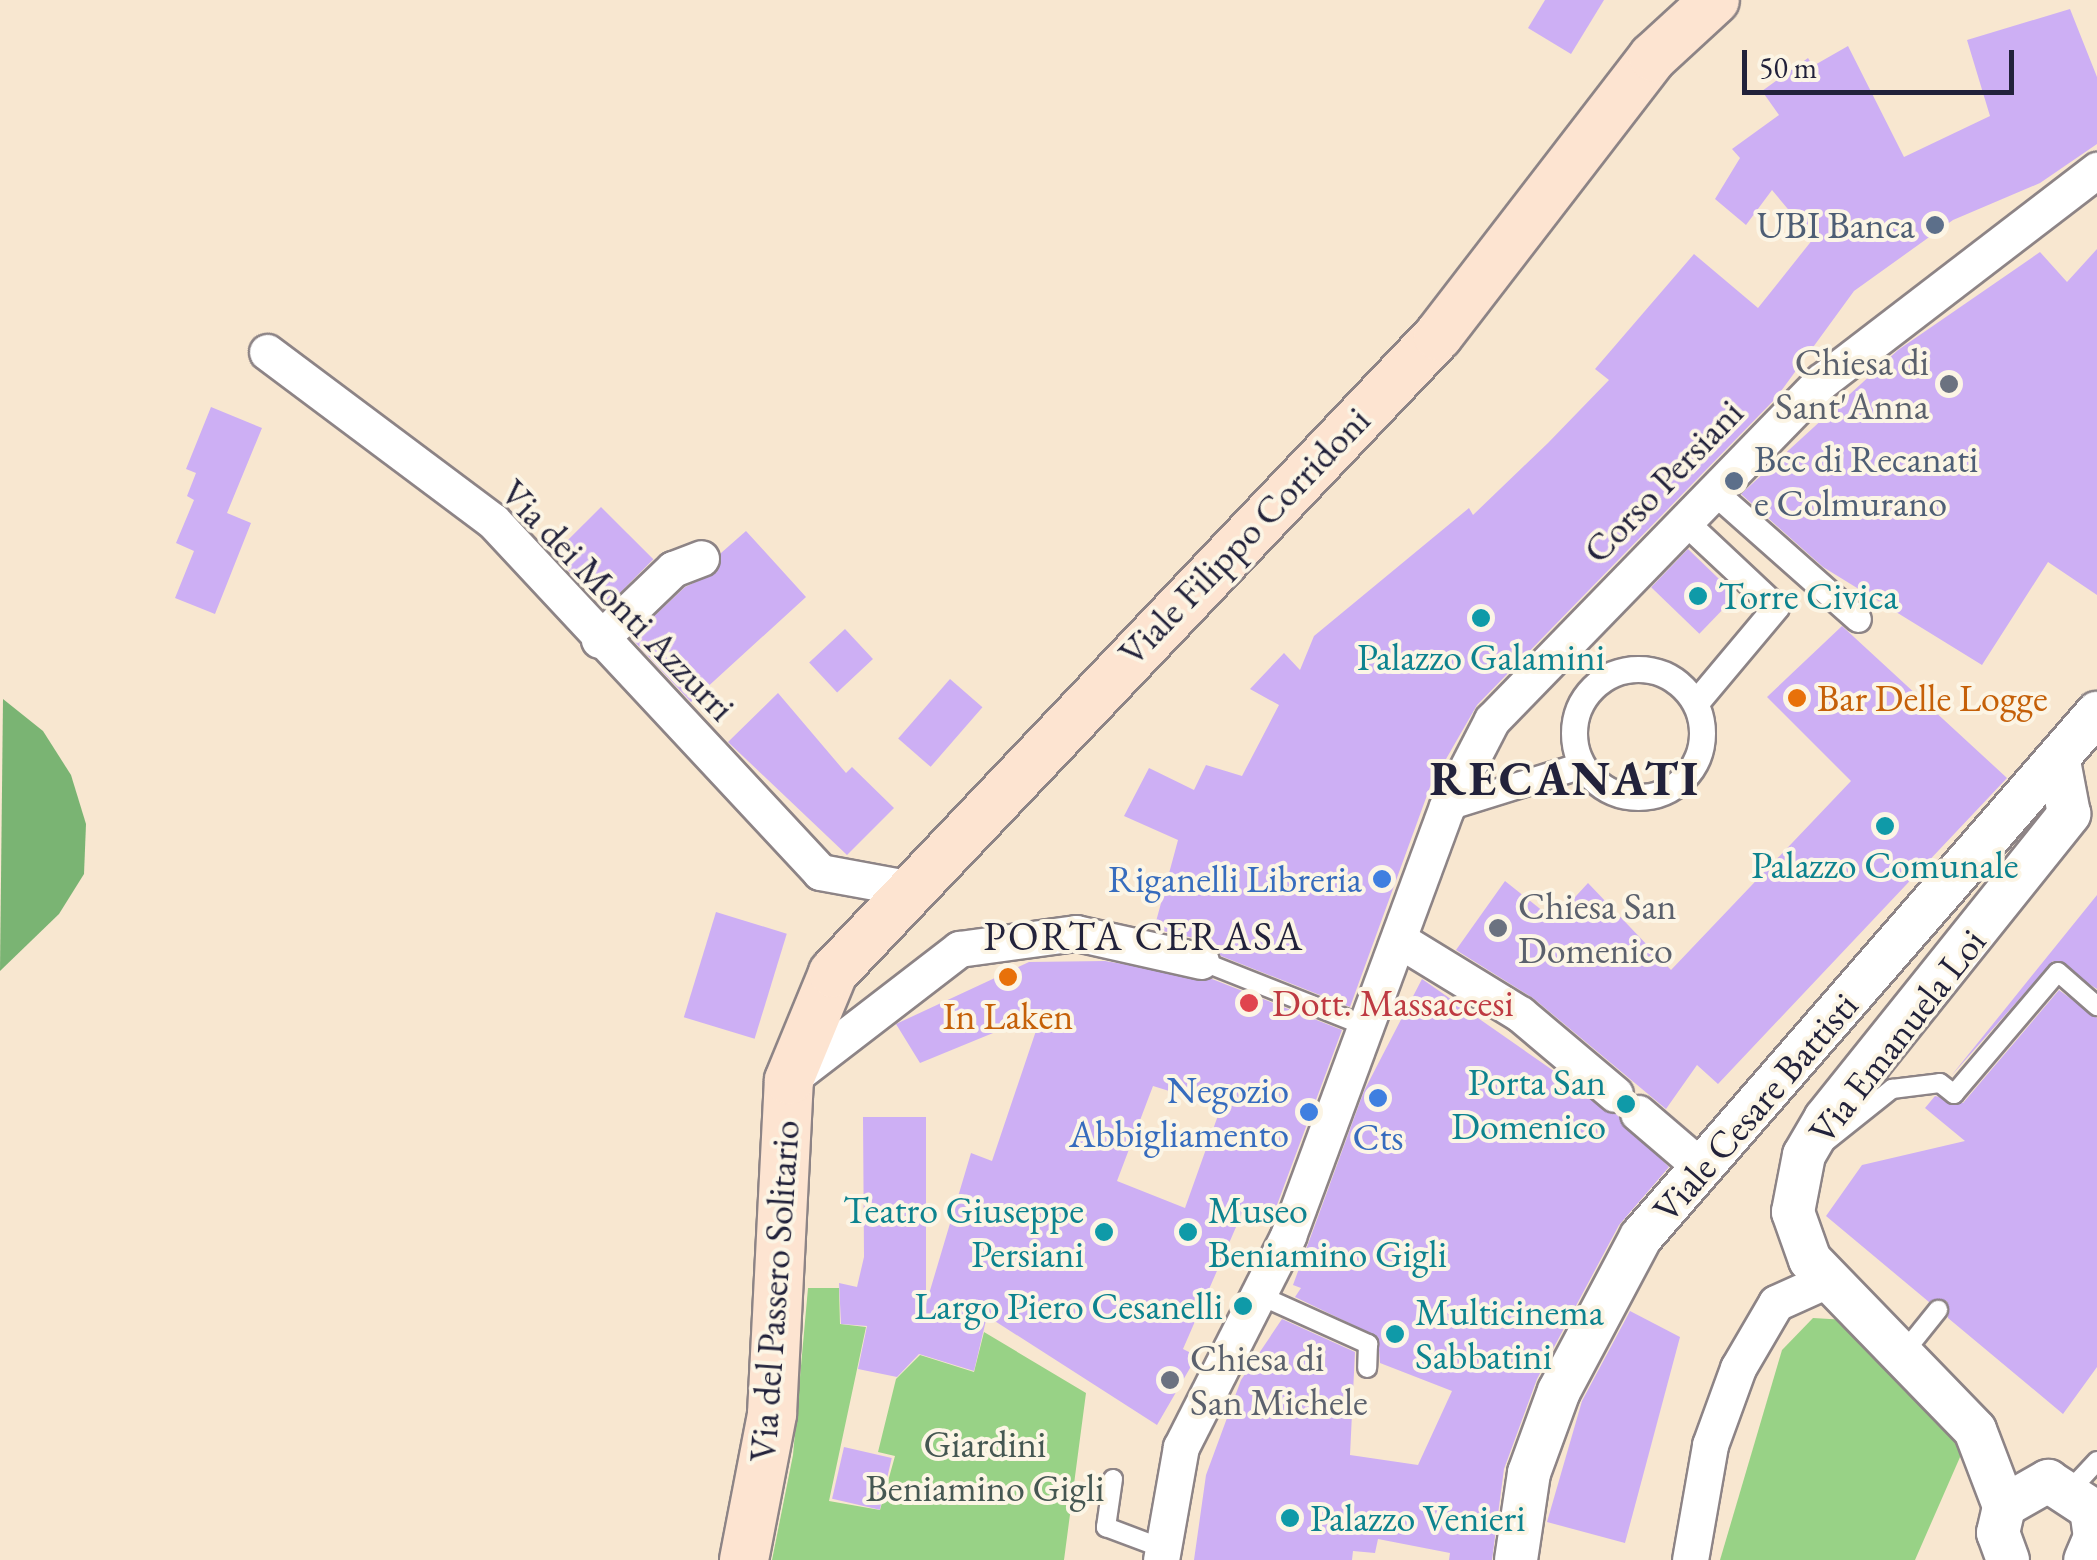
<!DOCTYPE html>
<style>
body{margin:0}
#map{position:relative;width:2097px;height:1560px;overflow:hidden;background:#f8e7d0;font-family:"EB Garamond",serif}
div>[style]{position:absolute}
.green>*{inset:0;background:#98d286}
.forest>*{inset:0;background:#7ab473}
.building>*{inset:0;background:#cdaff4;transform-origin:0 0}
.roads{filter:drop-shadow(2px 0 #8d8486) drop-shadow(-2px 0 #8d8486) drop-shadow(0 2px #8d8486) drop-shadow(0 -2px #8d8486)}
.service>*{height:18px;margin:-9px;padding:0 9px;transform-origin:9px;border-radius:9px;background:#fff}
.pedestrian>*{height:25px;margin:-12.5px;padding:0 12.5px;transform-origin:12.5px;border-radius:12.5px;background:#fff}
.pedestrian>.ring{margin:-12.5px;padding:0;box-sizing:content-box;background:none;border:25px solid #fff;border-radius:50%}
.minor>*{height:35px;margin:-17.5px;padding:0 17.5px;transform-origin:17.5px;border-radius:17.5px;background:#fff}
.tertiary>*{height:42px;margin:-21px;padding:0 21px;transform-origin:21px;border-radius:21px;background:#fff}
.secondary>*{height:48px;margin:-24px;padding:0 24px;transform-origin:24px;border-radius:24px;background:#fde4d1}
.dots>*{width:28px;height:28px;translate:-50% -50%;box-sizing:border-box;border:5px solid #fcf5e5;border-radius:50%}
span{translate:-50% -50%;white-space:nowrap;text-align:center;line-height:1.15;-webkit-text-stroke:8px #fcf5e5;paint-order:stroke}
.service-label{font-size:38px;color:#4e5e75}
.right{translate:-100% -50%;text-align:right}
.left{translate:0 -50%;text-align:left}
.worship-label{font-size:38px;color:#5b616d}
.street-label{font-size:38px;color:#22223b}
.culture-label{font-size:38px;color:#0d838f}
.food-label{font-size:38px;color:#c56008}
.shop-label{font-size:38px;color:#366cbe}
.health-label{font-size:38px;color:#be3a42}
.park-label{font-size:38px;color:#455752}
.neighbourhood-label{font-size:40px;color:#22223b;letter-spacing:2.5px}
.district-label{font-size:48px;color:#22223b;font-weight:700;letter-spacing:2.5px}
.scale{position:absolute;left:1742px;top:50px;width:272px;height:45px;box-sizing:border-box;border:5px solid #22223b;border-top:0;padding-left:12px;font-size:30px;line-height:35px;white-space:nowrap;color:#22223b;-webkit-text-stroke:8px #fcf5e5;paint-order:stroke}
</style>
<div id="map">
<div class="green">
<div style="clip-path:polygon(808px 1288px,839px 1288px,840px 1324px,866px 1327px,829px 1501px,880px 1510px,895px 1456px,878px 1452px,896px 1379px,920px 1355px,974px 1372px,984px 1332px,1086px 1393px,1064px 1560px,772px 1560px,793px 1455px)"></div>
<div style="clip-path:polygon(1813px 1318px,1847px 1320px,1971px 1432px,1915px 1560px,1720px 1560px,1782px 1350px)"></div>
</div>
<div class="forest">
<div style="clip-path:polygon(3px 699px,43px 731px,71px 775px,86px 824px,84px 874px,59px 914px,0 971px)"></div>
</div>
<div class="building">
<div style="clip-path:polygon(1545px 0,1604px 0,1571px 54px,1528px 28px)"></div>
<div style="clip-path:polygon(2070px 9px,2097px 77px,2097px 144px,2040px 183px,1953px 220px,1854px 291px,1776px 398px,1477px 705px,1430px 787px,1350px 1007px,1221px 956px,1207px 941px,1154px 929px,1178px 840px,1124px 816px,1149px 768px,1194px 790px,1206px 765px,1242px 776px,1279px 705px,1250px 689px,1284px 653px,1300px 670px,1314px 636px,1469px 508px,1473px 515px,1548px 443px,1609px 380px,1595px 369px,1694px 254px,1758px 308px,1813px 239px,1772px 190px,1746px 225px,1715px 199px,1740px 158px,1732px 149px,1779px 115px,1762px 91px,1808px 58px,1813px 66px,1848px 46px,1904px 157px,1990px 116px,1967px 40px)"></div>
<div style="clip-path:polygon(2097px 249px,2097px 595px,2048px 562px,1982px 665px,1823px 567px,1741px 494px,1898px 350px,2040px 252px,2067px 282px)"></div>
<div style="clip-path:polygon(211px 407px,262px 428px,227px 513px,251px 523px,215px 614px,175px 598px,194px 551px,176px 543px,194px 500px,187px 496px,196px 473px,186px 469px)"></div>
<div style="left:601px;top:507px;width:74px;height:68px;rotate:45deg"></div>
<div style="clip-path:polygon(746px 531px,806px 597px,691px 702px,631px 638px,685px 587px,717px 572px,721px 553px)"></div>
<div style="left:1688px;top:549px;width:67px;height:53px;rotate:44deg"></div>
<div style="clip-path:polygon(1842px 626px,2007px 778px,1718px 1084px,1697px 1065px,1666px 1109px,1533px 998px,1456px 950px,1505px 881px,1554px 920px,1588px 883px,1671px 970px,1851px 781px,1767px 697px)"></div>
<div style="left:845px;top:629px;width:41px;height:49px;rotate:47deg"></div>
<div style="left:950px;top:679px;width:43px;height:79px;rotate:41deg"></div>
<div style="clip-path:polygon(778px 693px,846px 773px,852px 767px,894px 808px,847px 855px,728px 742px)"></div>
<div style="clip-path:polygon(2097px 895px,2097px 989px,2053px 961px,1951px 1076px)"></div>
<div style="left:716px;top:912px;width:74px;height:110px;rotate:17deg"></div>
<div style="clip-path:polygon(evenodd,1105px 961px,1212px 979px,1342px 1030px,1271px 1221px,1243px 1211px,1183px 1349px,1197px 1356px,1157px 1425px,987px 1316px,974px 1371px,919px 1354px,897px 1377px,858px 1369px,867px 1326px,841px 1324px,839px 1283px,857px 1287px,864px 1257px,863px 1117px,926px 1117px,926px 1304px,971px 1153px,992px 1161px,1042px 1013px,920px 1063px,896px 1024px,1029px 962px,1105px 961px,1153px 1086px,1221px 1107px,1185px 1208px,1117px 1181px,1153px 1086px)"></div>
<div style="clip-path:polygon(1422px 979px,1617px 1115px,1669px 1167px,1619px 1225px,1537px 1379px,1504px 1469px,1492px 1560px,1449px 1560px,1450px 1553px,1378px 1539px,1375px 1553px,1353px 1551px,1352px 1560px,1194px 1560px,1206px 1475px,1241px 1380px,1282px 1319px,1355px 1352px,1350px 1455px,1418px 1465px,1452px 1391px,1380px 1363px,1378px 1337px,1295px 1297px,1301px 1288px,1293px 1285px,1364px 1091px)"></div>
<div style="clip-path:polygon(2059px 990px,2097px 1018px,2097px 1367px,2063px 1414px,1948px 1318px,1947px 1301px,1929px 1302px,1826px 1216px,1862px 1165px,1965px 1141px,1925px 1108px,1935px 1096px,1963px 1103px)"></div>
<div style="clip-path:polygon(1630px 1311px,1680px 1337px,1625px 1543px,1547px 1522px,1582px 1401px)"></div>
<div style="left:844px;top:1447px;width:49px;height:53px;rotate:13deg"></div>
</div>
<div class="roads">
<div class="service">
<div style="left:1201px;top:961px;width:180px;rotate:21.6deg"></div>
<div style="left:1818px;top:1148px;width:95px;rotate:-38.6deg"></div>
<div style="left:1892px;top:1089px;width:48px;rotate:-7.1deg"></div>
<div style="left:1940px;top:1083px;width:18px;rotate:38deg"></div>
<div style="left:1954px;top:1094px;width:160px;rotate:-49.6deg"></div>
<div style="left:2058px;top:972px;width:52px;rotate:41.1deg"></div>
<div style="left:1259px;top:1295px;width:120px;rotate:24.2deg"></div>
<div style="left:1368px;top:1344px;width:24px;rotate:92deg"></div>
<div style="left:1905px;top:1351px;width:53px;rotate:-51.2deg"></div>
<div style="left:1113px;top:1479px;width:49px;rotate:98.3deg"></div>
<div style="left:1106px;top:1527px;width:60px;rotate:20.6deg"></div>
<div style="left:2072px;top:1488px;width:37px;rotate:-47deg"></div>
</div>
<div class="pedestrian">
<div style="left:1711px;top:489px;width:196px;rotate:41.5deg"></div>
<div style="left:1683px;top:520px;width:127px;rotate:43.1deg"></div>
<div style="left:1776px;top:607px;width:121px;rotate:130deg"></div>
<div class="ring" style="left:1574px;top:669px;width:103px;height:103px"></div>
<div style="left:1447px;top:807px;width:138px;rotate:-17.3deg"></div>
</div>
<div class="minor">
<div style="left:267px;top:352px;width:282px;rotate:36.8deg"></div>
<div style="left:493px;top:521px;width:480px;rotate:47deg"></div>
<div style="left:820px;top:872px;width:88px;rotate:10.4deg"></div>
<div style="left:599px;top:640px;width:103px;rotate:-43.8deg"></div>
<div style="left:673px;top:569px;width:30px;rotate:-21deg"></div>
<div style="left:1401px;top:941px;width:140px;rotate:31.5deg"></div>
<div style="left:1520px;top:1014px;width:124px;rotate:40.1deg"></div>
<div style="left:789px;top:1080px;width:215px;rotate:-37.6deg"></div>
<div style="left:959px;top:949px;width:118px;rotate:-7.8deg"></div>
<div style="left:1076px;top:933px;width:128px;rotate:12.6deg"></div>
<div style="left:1638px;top:1113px;width:83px;rotate:40.6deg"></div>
<div style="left:1161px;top:1560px;width:115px;rotate:-80deg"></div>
<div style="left:1181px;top:1447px;width:237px;rotate:-63.1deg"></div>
<div style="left:1288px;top:1236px;width:458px;rotate:-69.7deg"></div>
<div style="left:1447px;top:807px;width:98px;rotate:-62.7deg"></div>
<div style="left:1492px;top:720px;width:473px;rotate:-45.8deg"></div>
<div style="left:1822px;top:381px;width:347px;rotate:-37.5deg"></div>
<div style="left:1690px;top:1560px;width:117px;rotate:-80.1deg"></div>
<div style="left:1710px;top:1445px;width:82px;rotate:-70deg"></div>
<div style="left:1738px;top:1368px;width:75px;rotate:-59.7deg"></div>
<div style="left:1776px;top:1303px;width:56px;rotate:-24.3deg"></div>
</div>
<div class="tertiary">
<div style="left:2004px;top:1506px;width:81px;rotate:-110.9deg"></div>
<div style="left:1975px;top:1430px;width:237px;rotate:-134.1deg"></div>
<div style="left:1810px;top:1260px;width:51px;rotate:-109.5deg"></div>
<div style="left:1793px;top:1212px;width:58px;rotate:-79.1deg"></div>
<div style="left:1804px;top:1155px;width:42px;rotate:-59.7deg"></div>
<div style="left:1825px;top:1119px;width:391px;rotate:-51.3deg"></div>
<div style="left:2069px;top:814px;width:54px;rotate:-100.7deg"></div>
<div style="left:1516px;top:1560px;width:88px;rotate:-81.5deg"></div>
<div style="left:1529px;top:1473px;width:87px;rotate:-69.9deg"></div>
<div style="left:1559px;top:1391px;width:174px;rotate:-62deg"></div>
<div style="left:1641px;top:1237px;width:695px;rotate:-48.97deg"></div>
<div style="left:2008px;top:1560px;width:29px;rotate:-110deg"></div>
<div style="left:1998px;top:1533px;width:28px;rotate:-77deg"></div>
<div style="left:2004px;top:1506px;width:51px;rotate:-29.6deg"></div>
<div style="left:2048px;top:1481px;width:51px;rotate:33.1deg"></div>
<div style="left:2091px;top:1509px;width:28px;rotate:82deg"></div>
<div style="left:2095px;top:1537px;width:25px;rotate:113deg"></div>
</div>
<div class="secondary">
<div style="left:744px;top:1560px;width:149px;rotate:-79.1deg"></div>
<div style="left:772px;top:1414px;width:334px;rotate:-87.1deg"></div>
<div style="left:789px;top:1080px;width:116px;rotate:-67.6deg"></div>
<div style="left:833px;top:973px;width:879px;rotate:-46.48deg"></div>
<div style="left:1438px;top:336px;width:352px;rotate:-52.4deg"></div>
<div style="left:1653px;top:57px;width:84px;rotate:-42.6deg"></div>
</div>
</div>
<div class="dots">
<div style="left:1935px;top:225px;background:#5c6f8a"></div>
<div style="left:1949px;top:384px;background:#6b7280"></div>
<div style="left:1734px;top:481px;background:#5c6f8a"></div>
<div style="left:1698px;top:596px;background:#0f9aa8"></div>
<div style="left:1481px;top:618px;background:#0f9aa8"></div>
<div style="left:1797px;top:698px;background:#e8710a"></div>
<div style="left:1885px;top:826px;background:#0f9aa8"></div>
<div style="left:1382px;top:879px;background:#3f7fe0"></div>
<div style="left:1498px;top:928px;background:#6b7280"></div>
<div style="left:1008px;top:977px;background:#e8710a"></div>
<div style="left:1249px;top:1003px;background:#e0444e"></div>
<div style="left:1378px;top:1098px;background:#3f7fe0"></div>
<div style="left:1626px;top:1104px;background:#0f9aa8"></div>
<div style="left:1309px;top:1112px;background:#3f7fe0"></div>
<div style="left:1104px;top:1232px;background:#0f9aa8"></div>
<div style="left:1188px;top:1232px;background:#0f9aa8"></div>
<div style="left:1243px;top:1306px;background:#0f9aa8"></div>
<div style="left:1395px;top:1334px;background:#0f9aa8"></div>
<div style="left:1170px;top:1380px;background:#6b7280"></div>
<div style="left:1290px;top:1518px;background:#0f9aa8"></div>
</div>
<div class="service-label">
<span class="right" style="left:1915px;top:225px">UBI Banca</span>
<span class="left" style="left:1754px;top:481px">Bcc di Recanati<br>e Colmurano</span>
</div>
<div class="worship-label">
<span class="right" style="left:1929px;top:384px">Chiesa di<br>Sant'Anna</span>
<span class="left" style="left:1518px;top:928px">Chiesa San<br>Domenico</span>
<span class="left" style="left:1190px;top:1380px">Chiesa di<br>San Michele</span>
</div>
<div class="street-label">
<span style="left:1663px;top:481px;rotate:-46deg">Corso Persiani</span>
<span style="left:1244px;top:536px;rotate:-46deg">Viale Filippo Corridoni</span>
<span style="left:618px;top:600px;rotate:46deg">Via dei Monti Azzurri</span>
<span style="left:1897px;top:1036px;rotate:-52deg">Via Emanuela Loi</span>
<span style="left:1755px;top:1107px;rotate:-49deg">Viale Cesare Battisti</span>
<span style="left:774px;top:1291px;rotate:-86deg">Via del Passero Solitario</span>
</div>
<div class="culture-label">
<span class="left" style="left:1718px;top:596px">Torre Civica</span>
<span style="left:1481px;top:657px">Palazzo Galamini</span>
<span style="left:1885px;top:865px">Palazzo Comunale</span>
<span class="right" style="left:1606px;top:1104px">Porta San<br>Domenico</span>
<span class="right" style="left:1084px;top:1232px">Teatro Giuseppe<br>Persiani</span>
<span class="left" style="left:1208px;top:1232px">Museo<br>Beniamino Gigli</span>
<span class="right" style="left:1223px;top:1306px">Largo Piero Cesanelli</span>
<span class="left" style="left:1415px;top:1334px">Multicinema<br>Sabbatini</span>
<span class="left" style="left:1310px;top:1518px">Palazzo Venieri</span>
</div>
<div class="food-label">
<span class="left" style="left:1817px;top:698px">Bar Delle Logge</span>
<span style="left:1008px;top:1016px">In Laken</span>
</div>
<div class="shop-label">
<span class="right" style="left:1362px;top:879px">Riganelli Libreria</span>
<span class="right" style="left:1289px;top:1112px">Negozio<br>Abbigliamento</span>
<span style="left:1378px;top:1137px">Cts</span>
</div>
<div class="health-label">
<span class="left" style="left:1272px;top:1003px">Dott. Massaccesi</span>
</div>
<div class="park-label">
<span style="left:985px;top:1466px">Giardini<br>Beniamino Gigli</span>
</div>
<div class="neighbourhood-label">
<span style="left:1144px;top:936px">PORTA CERASA</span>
</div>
<div class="district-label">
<span style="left:1565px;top:779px">RECANATI</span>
</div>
<div class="scale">50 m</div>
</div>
